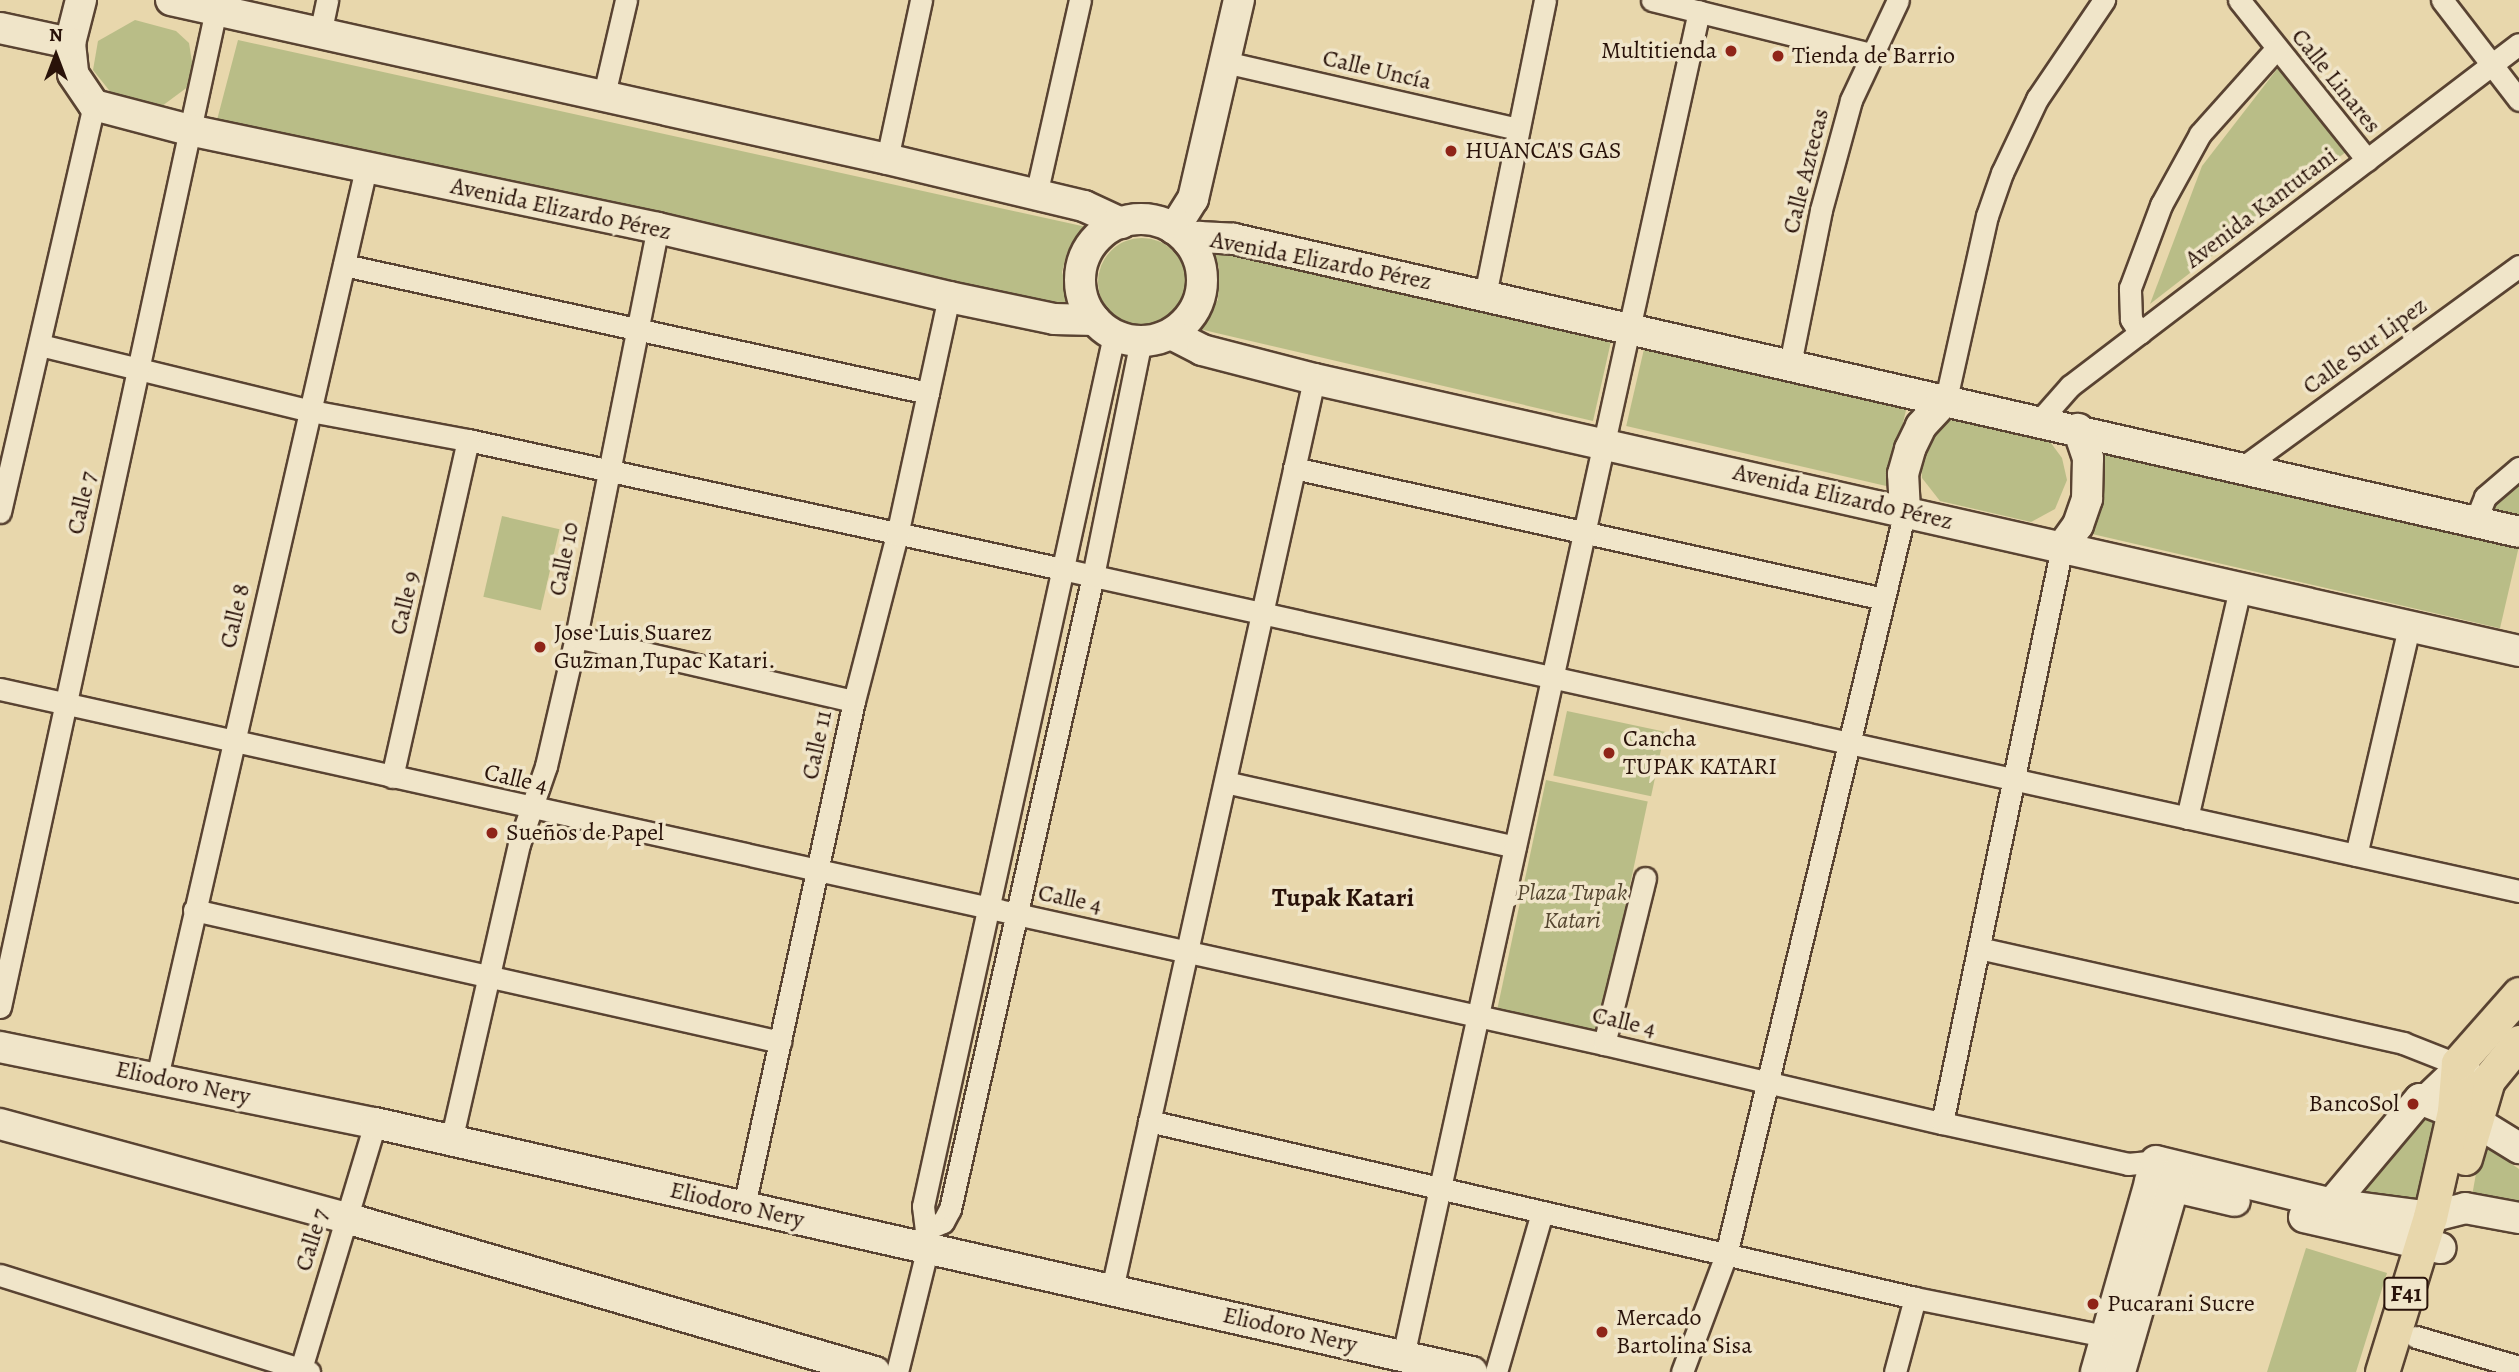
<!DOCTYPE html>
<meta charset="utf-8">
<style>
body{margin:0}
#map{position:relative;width:2519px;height:1372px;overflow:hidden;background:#e8d7ac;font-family:Alegreya,serif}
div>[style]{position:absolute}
.green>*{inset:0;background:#b9bd87;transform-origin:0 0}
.round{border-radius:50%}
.roads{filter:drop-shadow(2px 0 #594332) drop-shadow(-2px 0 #594332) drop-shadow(0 2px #594332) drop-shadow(0 -2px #594332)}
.street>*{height:21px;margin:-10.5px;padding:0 10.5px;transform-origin:10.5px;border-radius:10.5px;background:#f0e5c9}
.secondary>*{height:30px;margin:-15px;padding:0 15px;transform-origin:15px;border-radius:15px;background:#f0e5c9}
.secondary>.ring{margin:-15px;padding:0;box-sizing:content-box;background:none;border:30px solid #f0e5c9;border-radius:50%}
.primary>*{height:33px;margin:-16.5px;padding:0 16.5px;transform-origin:16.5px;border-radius:16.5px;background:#e8d7ac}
.dots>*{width:19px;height:19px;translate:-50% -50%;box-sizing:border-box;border:4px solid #f0e5c9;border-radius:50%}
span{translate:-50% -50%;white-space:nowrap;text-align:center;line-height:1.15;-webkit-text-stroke:7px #f0e5c9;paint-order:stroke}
.shield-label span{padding:2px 5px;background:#f0e5c9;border:2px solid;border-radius:5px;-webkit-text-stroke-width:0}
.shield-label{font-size:23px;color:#291209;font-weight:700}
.poi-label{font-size:24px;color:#291209}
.right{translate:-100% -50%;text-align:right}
.left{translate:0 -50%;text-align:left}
.street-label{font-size:24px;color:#291209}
.park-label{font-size:24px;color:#54452f;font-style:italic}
.neighbourhood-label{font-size:26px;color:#291209;font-weight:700}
.north{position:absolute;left:21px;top:21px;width:70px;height:70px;-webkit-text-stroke:5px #f0e5c9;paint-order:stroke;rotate:0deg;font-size:19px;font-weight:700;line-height:28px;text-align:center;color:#291209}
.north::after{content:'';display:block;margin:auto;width:24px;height:32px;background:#291209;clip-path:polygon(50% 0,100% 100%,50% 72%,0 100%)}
</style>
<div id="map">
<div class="green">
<div style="clip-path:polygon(135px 20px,176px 31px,189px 43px,194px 75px,189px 86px,158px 109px,116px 99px,93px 70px,98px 41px)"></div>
<div style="clip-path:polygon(238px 40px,1091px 228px,1067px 253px,1062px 272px,1074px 311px,217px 120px)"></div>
<div style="clip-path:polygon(2281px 64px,2351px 148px,2150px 304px,2202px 166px)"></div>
<div class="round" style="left:1098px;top:238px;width:88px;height:88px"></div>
<div style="clip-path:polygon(1211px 248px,1612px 337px,1593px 421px,1195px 328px,1218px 300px,1219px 268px)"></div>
<div style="left:1644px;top:349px;width:269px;height:79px;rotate:13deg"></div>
<div style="clip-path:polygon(1960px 417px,2048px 439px,2062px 458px,2067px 480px,2055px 509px,2031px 522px,1940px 501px,1922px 478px,1921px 463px,1940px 425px)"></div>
<div style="left:2097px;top:449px;width:433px;height:84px;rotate:13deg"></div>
<div style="clip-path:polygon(2519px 482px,2519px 519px,2492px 513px,2490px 504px)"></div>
<div style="left:502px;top:516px;width:59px;height:83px;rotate:13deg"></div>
<div style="left:1567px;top:711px;width:100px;height:66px;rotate:12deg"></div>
<div style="left:1546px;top:780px;width:104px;height:237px;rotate:12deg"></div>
<div style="clip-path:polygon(2419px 1114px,2436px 1116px,2419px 1202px,2355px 1193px)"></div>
<div style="clip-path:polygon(2487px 1147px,2519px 1169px,2519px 1207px,2472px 1196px,2480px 1151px)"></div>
<div style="clip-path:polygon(2306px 1248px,2387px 1273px,2356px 1372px,2267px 1372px)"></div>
</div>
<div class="roads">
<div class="street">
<div style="left:1652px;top:0;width:226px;rotate:13.9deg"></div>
<div style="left:2239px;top:0;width:205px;rotate:51.3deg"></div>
<div style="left:2442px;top:0;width:126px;rotate:52.4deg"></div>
<div style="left:320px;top:34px;width:35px;rotate:-78deg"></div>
<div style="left:1225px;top:62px;width:300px;rotate:12.9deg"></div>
<div style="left:603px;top:99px;width:102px;rotate:-76.9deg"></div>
<div style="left:887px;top:159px;width:163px;rotate:-77.9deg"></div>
<div style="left:1036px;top:195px;width:200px;rotate:-77.3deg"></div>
<div style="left:344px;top:265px;width:598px;rotate:12.36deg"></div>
<div style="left:1485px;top:295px;width:301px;rotate:-78.5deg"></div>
<div style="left:2140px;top:333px;width:17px;rotate:-123deg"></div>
<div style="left:2131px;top:319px;width:31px;rotate:-92deg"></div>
<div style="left:2130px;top:288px;width:89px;rotate:-69.5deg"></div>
<div style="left:2161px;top:205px;width:81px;rotate:-61.2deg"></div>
<div style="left:2200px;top:134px;width:114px;rotate:-48.2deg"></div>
<div style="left:40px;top:345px;width:279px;rotate:13.7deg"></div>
<div style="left:311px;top:411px;width:160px;rotate:10.5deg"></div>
<div style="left:468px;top:440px;width:608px;rotate:12.25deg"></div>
<div style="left:1062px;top:569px;width:1492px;rotate:12.46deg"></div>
<div style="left:1790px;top:364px;width:157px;rotate:-78.6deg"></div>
<div style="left:1821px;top:210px;width:114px;rotate:-74.7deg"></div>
<div style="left:1851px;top:100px;width:110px;rotate:-64.8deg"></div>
<div style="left:1946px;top:399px;width:188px;rotate:-77.4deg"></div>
<div style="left:1987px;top:216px;width:46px;rotate:-70.8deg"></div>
<div style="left:2002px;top:173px;width:82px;rotate:-64.7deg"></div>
<div style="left:2037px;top:99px;width:120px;rotate:-55.9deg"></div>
<div style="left:2040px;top:420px;width:45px;rotate:-48.6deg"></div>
<div style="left:2070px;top:386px;width:564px;rotate:-37.3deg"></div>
<div style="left:1294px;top:468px;width:604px;rotate:12.52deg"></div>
<div style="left:2242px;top:468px;width:343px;rotate:-36.1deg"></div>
<div style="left:0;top:512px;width:418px;rotate:-77deg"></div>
<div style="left:2475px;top:522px;width:27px;rotate:-68deg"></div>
<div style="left:2485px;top:497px;width:45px;rotate:-40.5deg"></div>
<div style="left:576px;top:637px;width:285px;rotate:13deg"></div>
<div style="left:0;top:689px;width:1643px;rotate:12.48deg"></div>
<div style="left:1604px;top:1044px;width:347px;rotate:13.2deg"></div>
<div style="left:1942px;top:1123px;width:190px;rotate:12.4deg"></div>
<div style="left:2128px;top:1164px;width:28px;rotate:-6deg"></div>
<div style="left:392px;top:777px;width:345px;rotate:-77.3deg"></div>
<div style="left:1225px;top:782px;width:297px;rotate:12.6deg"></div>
<div style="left:2187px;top:818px;width:236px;rotate:-77deg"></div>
<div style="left:2356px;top:855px;width:234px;rotate:-76.9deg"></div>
<div style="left:194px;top:910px;width:601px;rotate:12.69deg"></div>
<div style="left:1979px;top:948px;width:435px;rotate:12.6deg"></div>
<div style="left:2403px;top:1043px;width:71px;rotate:21.5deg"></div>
<div style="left:0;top:1007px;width:1020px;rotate:-77.78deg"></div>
<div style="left:1604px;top:1044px;width:171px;rotate:-76.1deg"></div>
<div style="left:157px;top:1077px;width:933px;rotate:-77.05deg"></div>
<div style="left:2420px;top:1099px;width:52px;rotate:-43.5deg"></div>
<div style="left:1149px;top:1121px;width:786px;rotate:13.01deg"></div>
<div style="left:1915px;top:1298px;width:195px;rotate:11.3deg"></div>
<div style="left:1942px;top:1123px;width:588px;rotate:-78.23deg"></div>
<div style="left:451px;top:1141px;width:305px;rotate:-77.1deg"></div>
<div style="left:519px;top:844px;width:83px;rotate:-70.9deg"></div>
<div style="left:546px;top:766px;width:132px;rotate:-76.9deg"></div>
<div style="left:576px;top:637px;width:417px;rotate:-78.7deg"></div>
<div style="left:744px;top:1206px;width:517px;rotate:-77.71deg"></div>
<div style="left:854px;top:701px;width:171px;rotate:-75.5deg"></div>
<div style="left:897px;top:535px;width:244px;rotate:-77.7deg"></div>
<div style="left:929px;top:1228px;width:15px;rotate:-23deg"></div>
<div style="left:943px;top:1222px;width:15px;rotate:-62deg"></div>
<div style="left:950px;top:1209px;width:649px;rotate:-77.27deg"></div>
<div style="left:1093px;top:576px;width:240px;rotate:-78.5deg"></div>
<div style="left:0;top:1275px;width:324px;rotate:17.4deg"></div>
<div style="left:1112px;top:1289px;width:932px;rotate:-77.48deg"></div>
<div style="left:2416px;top:1337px;width:107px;rotate:16.2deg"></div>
<div style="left:1403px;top:1356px;width:1377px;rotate:-77.59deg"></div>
<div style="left:300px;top:1372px;width:260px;rotate:-73.2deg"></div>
<div style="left:897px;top:1372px;width:129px;rotate:-76.1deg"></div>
<div style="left:928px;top:1247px;width:41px;rotate:-97deg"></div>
<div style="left:923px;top:1206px;width:892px;rotate:-77.63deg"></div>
<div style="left:1496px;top:1372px;width:166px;rotate:-73.9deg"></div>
<div style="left:1682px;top:1372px;width:125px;rotate:-69.4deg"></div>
<div style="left:1726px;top:1255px;width:765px;rotate:-76.47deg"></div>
<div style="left:1895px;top:1372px;width:77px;rotate:-74.9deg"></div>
</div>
<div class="secondary">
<div style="left:81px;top:0;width:44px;rotate:104.3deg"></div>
<div style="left:70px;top:43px;width:31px;rotate:84deg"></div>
<div style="left:73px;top:74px;width:37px;rotate:56deg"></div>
<div style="left:94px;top:105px;width:98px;rotate:14.7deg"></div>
<div style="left:189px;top:130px;width:479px;rotate:11.8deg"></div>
<div style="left:658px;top:228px;width:299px;rotate:13.3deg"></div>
<div style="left:949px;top:297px;width:107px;rotate:11.8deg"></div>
<div style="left:1054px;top:319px;width:41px;rotate:1.4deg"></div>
<div style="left:171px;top:0;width:733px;rotate:12.52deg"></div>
<div style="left:887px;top:159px;width:203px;rotate:13.4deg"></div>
<div style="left:1084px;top:206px;width:41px;rotate:24.7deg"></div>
<div style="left:0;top:28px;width:72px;rotate:12.1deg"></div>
<div class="ring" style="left:1080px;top:219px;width:92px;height:92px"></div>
<div style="left:1174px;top:229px;width:36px;rotate:-58deg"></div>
<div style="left:1193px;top:199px;width:204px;rotate:-77deg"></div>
<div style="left:1188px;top:241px;width:12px;rotate:-20deg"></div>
<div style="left:1199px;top:237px;width:35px;rotate:3deg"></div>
<div style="left:1234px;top:239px;width:1318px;rotate:12.84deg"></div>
<div style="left:1171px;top:334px;width:35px;rotate:27deg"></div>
<div style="left:1202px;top:350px;width:116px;rotate:14.5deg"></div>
<div style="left:1314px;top:379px;width:1235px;rotate:12.72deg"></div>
<div style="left:1905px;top:511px;width:37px;rotate:-93deg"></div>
<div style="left:1903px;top:474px;width:26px;rotate:-74deg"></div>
<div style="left:1910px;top:449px;width:25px;rotate:-64deg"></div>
<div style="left:1921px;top:426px;width:37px;rotate:-47deg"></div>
<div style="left:2062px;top:547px;width:27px;rotate:-54deg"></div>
<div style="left:2078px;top:525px;width:28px;rotate:-71deg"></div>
<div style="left:2087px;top:499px;width:41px;rotate:-88.6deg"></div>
<div style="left:2088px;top:458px;width:31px;rotate:-109deg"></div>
<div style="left:0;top:1047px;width:383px;rotate:11.5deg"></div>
<div style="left:375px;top:1123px;width:1125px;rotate:12.79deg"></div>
<div style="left:0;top:1124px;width:359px;rotate:15.2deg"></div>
<div style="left:346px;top:1218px;width:551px;rotate:16.23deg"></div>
<div style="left:2150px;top:1181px;width:87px;rotate:13.2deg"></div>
<div style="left:2323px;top:1214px;width:150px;rotate:-49.9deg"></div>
<div style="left:2420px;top:1099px;width:59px;rotate:21.8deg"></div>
<div style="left:2475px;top:1121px;width:52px;rotate:31.5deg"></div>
<div style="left:2304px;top:1217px;width:140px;rotate:12.8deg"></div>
<div style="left:2096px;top:1372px;width:219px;rotate:-74.1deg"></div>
<div style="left:2156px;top:1161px;width:182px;rotate:13.7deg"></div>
<div style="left:2333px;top:1204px;width:98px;rotate:7.6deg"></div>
<div style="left:2430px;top:1217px;width:36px;rotate:-14deg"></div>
<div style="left:2465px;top:1208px;width:55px;rotate:10.5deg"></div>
<div style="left:2120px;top:1372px;width:209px;rotate:-73.9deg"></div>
</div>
<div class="primary">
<div style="left:2465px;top:1158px;width:81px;rotate:-73.6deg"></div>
<div style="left:2488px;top:1080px;width:49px;rotate:-50.8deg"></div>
<div style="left:2382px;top:1372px;width:162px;rotate:-72.8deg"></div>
<div style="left:2430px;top:1217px;width:109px;rotate:-77.2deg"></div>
<div style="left:2454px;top:1111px;width:48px;rotate:-85.2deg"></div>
<div style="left:2458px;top:1063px;width:92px;rotate:-48.5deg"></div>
</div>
</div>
<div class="dots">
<div style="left:1731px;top:51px;background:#8f2418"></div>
<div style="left:1778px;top:56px;background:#8f2418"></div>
<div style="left:1451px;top:151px;background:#8f2418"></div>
<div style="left:540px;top:647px;background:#8f2418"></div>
<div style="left:1609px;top:753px;background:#8f2418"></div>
<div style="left:492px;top:833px;background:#8f2418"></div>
<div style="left:2413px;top:1104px;background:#8f2418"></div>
<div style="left:2093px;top:1304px;background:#8f2418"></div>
<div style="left:1602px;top:1332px;background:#8f2418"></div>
</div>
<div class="shield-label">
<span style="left:2406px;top:1294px">F41</span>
</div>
<div class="poi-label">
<span class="right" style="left:1717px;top:51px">Multitienda</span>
<span class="left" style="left:1792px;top:56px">Tienda de Barrio</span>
<span class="left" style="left:1465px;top:151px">HUANCA'S GAS</span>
<span class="left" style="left:554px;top:647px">Jose Luis Suarez<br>Guzman,Tupac Katari.</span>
<span class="left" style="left:1623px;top:753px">Cancha<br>TUPAK KATARI</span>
<span class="left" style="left:506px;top:833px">Sueños de Papel</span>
<span class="right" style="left:2399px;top:1104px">BancoSol</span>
<span class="left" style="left:2107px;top:1304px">Pucarani Sucre</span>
<span class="left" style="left:1616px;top:1332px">Mercado<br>Bartolina Sisa</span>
</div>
<div class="street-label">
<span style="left:1377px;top:70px;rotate:13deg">Calle Uncía</span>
<span style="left:2336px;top:81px;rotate:51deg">Calle Linares</span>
<span style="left:1806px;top:171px;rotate:-76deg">Calle Aztecas</span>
<span style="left:2261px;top:208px;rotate:-37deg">Avenida Kantutani</span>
<span style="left:561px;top:209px;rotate:12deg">Avenida Elizardo Pérez</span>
<span style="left:1321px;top:261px;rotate:11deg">Avenida Elizardo Pérez</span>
<span style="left:2365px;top:346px;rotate:-36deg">Calle Sur Lipez</span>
<span style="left:1843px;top:497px;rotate:13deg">Avenida Elizardo Pérez</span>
<span style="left:82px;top:503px;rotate:-77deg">Calle 7</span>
<span style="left:564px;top:559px;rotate:-79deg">Calle 10</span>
<span style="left:405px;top:603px;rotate:-77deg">Calle 9</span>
<span style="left:235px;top:616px;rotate:-77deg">Calle 8</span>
<span style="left:817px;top:745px;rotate:-78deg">Calle 11</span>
<span style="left:516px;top:779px;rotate:13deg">Calle 4</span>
<span style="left:1070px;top:899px;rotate:12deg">Calle 4</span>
<span style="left:1624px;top:1022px;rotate:13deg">Calle 4</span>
<span style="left:183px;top:1083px;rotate:12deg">Eliodoro Nery</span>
<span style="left:737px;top:1205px;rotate:13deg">Eliodoro Nery</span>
<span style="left:312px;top:1240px;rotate:-73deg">Calle 7</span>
<span style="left:1290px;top:1330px;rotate:13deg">Eliodoro Nery</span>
</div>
<div class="park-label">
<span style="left:1572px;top:907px">Plaza Tupak<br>Katari</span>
</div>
<div class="neighbourhood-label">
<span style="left:1343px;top:898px">Tupak Katari</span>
</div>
<div class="north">N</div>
</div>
